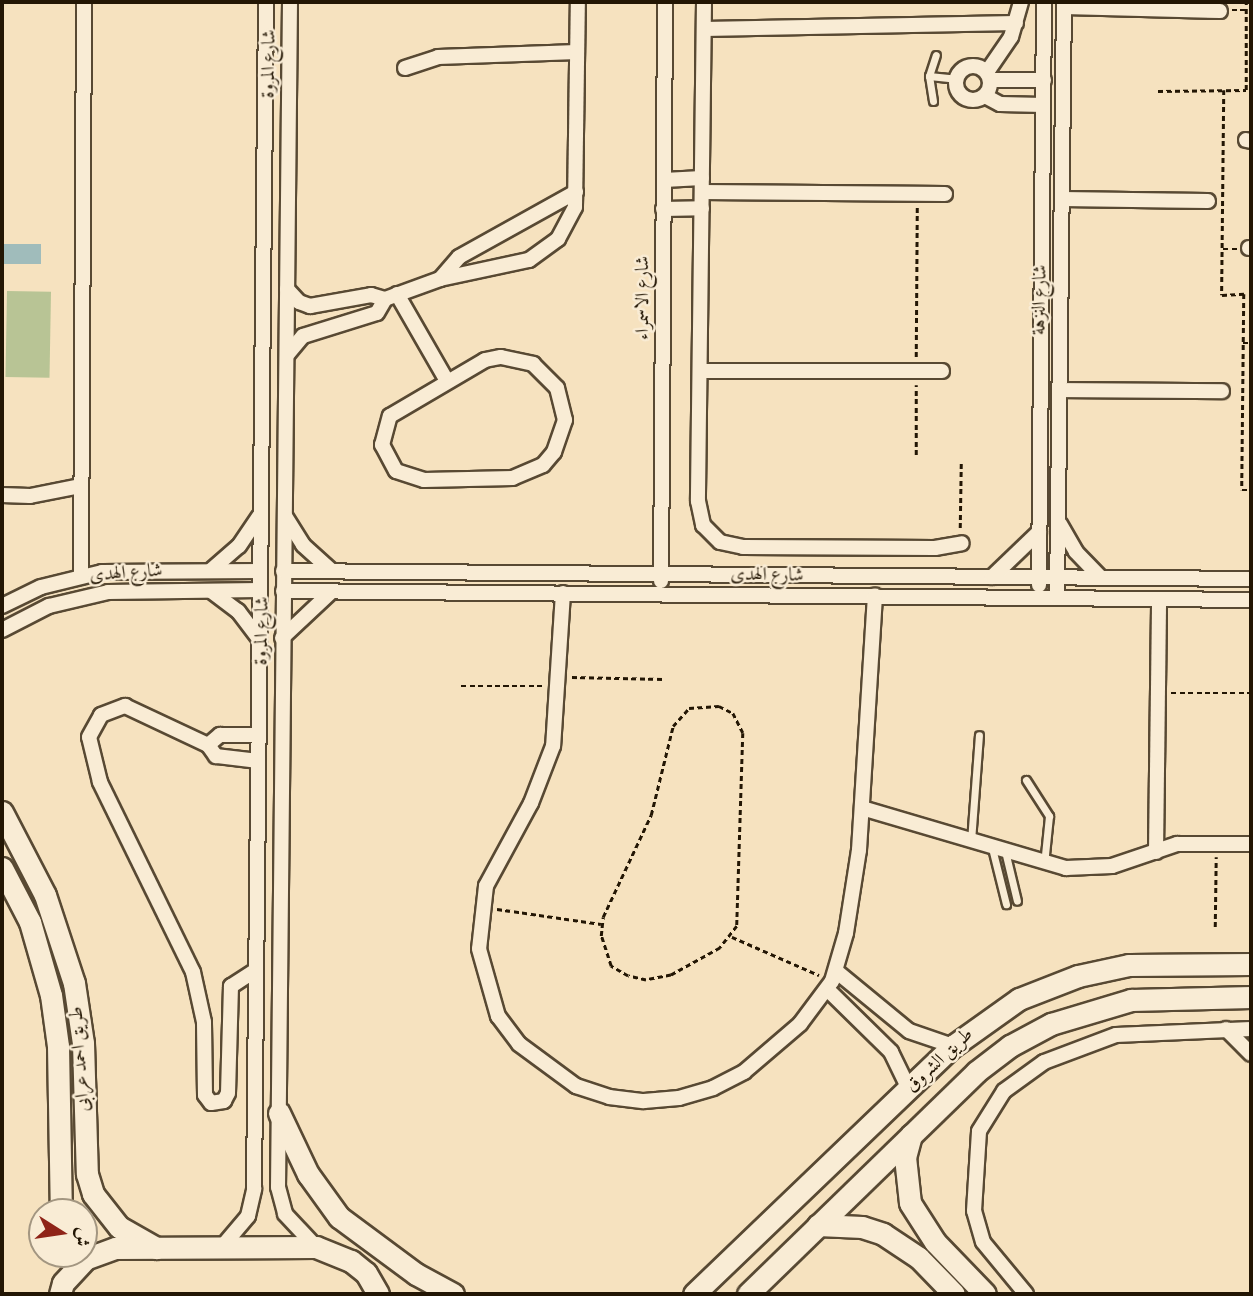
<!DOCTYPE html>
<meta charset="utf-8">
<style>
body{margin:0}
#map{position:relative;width:1253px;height:1296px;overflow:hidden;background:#f6e2bf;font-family:Vollkorn,Amiri,serif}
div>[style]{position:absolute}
.green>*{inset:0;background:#b8c495;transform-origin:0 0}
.water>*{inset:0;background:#a0bcbb;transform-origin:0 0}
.path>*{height:2.5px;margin-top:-1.25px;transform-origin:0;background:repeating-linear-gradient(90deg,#231604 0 5px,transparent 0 8.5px)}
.roads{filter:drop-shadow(2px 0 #584933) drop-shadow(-2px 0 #584933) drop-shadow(0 2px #584933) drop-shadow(0 -2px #584933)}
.lane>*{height:7px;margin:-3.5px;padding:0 3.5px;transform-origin:3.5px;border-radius:3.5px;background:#f9ecd5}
.street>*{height:14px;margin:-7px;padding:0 7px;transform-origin:7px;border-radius:7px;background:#f9ecd5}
.street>.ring{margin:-7px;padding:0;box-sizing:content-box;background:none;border:14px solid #f9ecd5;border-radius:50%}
.secondary>*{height:21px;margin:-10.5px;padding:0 10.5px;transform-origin:10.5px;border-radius:10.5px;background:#f9ecd5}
span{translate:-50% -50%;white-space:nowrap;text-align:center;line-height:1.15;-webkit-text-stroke:5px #f9ecd5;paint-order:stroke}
.street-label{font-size:19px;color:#231604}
.frame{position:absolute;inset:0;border:4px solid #231604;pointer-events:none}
.north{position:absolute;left:28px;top:1198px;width:70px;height:70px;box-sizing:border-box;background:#f9ecd5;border:2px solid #a39681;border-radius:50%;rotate:102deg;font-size:19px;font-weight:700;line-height:28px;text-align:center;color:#231604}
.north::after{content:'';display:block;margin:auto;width:24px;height:32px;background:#8f2418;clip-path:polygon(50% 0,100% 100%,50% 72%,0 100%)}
</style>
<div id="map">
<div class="green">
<div style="left:7px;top:291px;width:44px;height:86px;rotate:1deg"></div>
</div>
<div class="water">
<div style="left:2px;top:244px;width:39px;height:20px"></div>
</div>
<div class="path">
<div style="left:1232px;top:10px;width:15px"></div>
<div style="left:1224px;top:90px;width:205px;rotate:90.6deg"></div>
<div style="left:1222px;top:295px;width:22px;rotate:-3deg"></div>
<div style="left:1244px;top:294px;width:196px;rotate:90.6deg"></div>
<div style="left:1242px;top:490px;width:9px"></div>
<div style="left:1158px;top:91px;width:88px;rotate:-0.7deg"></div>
<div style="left:1246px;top:90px;width:88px;rotate:-90deg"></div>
<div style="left:1223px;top:249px;width:14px"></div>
<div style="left:1243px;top:343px;width:8px"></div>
<div style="left:916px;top:357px;width:151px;rotate:-89.6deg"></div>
<div style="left:916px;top:455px;width:70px;rotate:-90deg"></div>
<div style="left:960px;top:528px;width:66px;rotate:-89.1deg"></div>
<div style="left:572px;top:677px;width:91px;rotate:1.3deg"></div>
<div style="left:461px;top:686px;width:81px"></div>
<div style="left:1171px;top:693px;width:80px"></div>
<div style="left:719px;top:706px;width:16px;rotate:27deg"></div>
<div style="left:733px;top:713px;width:22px;rotate:63deg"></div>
<div style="left:743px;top:733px;width:193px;rotate:91.8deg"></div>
<div style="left:737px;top:926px;width:28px;rotate:128deg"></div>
<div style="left:720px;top:948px;width:56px;rotate:151.1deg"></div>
<div style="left:671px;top:975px;width:25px;rotate:169deg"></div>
<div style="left:646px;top:980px;width:18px;rotate:-167deg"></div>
<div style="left:628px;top:976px;width:20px;rotate:-150deg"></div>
<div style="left:611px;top:966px;width:32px;rotate:-108deg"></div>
<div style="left:601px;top:936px;width:19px;rotate:-84deg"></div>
<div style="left:603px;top:917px;width:113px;rotate:-64.8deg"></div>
<div style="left:651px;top:815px;width:92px;rotate:-76.1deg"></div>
<div style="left:673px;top:726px;width:24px;rotate:-48deg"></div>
<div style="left:689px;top:708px;width:30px;rotate:-4deg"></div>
<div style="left:497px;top:909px;width:105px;rotate:8.2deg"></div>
<div style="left:1215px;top:927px;width:70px;rotate:-89.2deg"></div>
<div style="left:732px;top:937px;width:95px;rotate:23.6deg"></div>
</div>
<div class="roads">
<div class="lane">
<div style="left:929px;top:76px;width:27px;rotate:6deg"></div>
<div style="left:933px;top:101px;width:25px;rotate:-99deg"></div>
<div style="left:929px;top:76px;width:22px;rotate:-72deg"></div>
<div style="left:1026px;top:780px;width:43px;rotate:57.4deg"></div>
<div style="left:1049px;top:816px;width:48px;rotate:95.9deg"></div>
<div style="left:971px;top:841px;width:106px;rotate:-85.7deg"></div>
<div style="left:992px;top:848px;width:58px;rotate:76deg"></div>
<div style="left:1005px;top:851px;width:51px;rotate:76.5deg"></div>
</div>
<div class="street">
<div style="left:290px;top:2px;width:1185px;rotate:90.58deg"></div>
<div style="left:278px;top:1187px;width:28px;rotate:75deg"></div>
<div style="left:285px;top:1214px;width:45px;rotate:46.8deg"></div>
<div style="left:704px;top:2px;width:499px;rotate:90.7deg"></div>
<div style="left:698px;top:501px;width:25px;rotate:78deg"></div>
<div style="left:703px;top:525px;width:24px;rotate:45deg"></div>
<div style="left:720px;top:542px;width:24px;rotate:12deg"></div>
<div style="left:743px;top:547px;width:192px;rotate:0.3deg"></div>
<div style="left:935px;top:548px;width:27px;rotate:-10deg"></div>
<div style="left:1064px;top:7px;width:156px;rotate:1.5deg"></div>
<div style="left:704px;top:29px;width:312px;rotate:-1.1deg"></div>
<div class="ring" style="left:956px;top:66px;width:20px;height:20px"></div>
<div style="left:405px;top:68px;width:35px;rotate:-18deg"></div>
<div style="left:438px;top:57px;width:139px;rotate:-2.1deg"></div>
<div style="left:987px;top:72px;width:42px;rotate:-55.6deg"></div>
<div style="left:1011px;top:37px;width:36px;rotate:-74deg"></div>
<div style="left:990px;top:80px;width:54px"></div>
<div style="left:985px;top:96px;width:17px;rotate:28deg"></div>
<div style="left:1000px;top:104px;width:43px;rotate:1.3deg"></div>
<div style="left:1246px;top:140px;width:5px;rotate:11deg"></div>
<div style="left:664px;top:180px;width:38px;rotate:-3deg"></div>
<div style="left:702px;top:192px;width:243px;rotate:0.5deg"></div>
<div style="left:1062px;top:199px;width:146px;rotate:0.8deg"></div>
<div style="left:663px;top:209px;width:39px;rotate:-1deg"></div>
<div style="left:1249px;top:248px;width:2px"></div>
<div style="left:440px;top:279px;width:29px;rotate:-49deg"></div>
<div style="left:459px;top:257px;width:134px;rotate:-29.1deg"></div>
<div style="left:287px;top:289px;width:18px;rotate:47deg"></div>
<div style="left:299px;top:302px;width:12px;rotate:20deg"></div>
<div style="left:310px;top:306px;width:62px;rotate:-10.2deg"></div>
<div style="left:371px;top:295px;width:15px;rotate:16deg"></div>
<div style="left:385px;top:299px;width:59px;rotate:-20deg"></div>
<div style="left:440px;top:279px;width:91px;rotate:-12.1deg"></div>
<div style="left:529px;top:260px;width:36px;rotate:-36deg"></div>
<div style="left:558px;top:239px;width:36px;rotate:-62deg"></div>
<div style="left:575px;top:207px;width:205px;rotate:-89.2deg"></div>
<div style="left:397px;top:294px;width:100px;rotate:60.1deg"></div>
<div style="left:287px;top:355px;width:25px;rotate:-50deg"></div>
<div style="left:303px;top:336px;width:77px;rotate:-17.3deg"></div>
<div style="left:377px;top:313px;width:16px;rotate:-60deg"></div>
<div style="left:501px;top:357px;width:33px;rotate:12deg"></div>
<div style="left:533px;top:364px;width:34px;rotate:45deg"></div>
<div style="left:557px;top:388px;width:33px;rotate:76deg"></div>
<div style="left:565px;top:420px;width:34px;rotate:109deg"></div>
<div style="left:554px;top:452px;width:17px;rotate:130deg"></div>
<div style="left:543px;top:465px;width:33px;rotate:157deg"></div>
<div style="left:513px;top:478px;width:89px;rotate:178.7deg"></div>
<div style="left:424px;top:480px;width:29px;rotate:-162deg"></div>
<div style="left:396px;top:471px;width:30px;rotate:-118deg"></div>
<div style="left:382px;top:445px;width:30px;rotate:-75deg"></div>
<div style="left:390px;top:416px;width:110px;rotate:-30.5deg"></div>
<div style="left:485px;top:360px;width:16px;rotate:-11deg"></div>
<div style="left:700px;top:371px;width:242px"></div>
<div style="left:1060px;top:390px;width:162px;rotate:0.4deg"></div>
<div style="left:2px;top:495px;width:28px;rotate:2deg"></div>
<div style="left:30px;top:496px;width:52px;rotate:-11.1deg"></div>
<div style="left:285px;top:516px;width:34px;rotate:58deg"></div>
<div style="left:303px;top:545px;width:38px;rotate:42deg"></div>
<div style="left:1060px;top:524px;width:32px;rotate:60deg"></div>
<div style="left:1076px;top:552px;width:36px;rotate:46deg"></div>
<div style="left:210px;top:571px;width:38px;rotate:-41deg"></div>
<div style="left:239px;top:546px;width:36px;rotate:-56deg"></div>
<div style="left:283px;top:571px;width:968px;rotate:0.47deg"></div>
<div style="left:81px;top:576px;width:574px;rotate:-89.7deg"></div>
<div style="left:992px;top:577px;width:65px;rotate:-43.8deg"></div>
<div style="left:661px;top:581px;width:579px;rotate:-89.6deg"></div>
<div style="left:1039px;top:585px;width:583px;rotate:-89.51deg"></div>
<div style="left:211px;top:591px;width:34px;rotate:37deg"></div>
<div style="left:238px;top:611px;width:34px;rotate:53deg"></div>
<div style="left:283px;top:591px;width:968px;rotate:0.53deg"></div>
<div style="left:563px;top:593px;width:153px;rotate:93.7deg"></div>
<div style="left:553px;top:746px;width:61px;rotate:111.1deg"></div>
<div style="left:531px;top:803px;width:94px;rotate:118.5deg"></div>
<div style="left:486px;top:886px;width:63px;rotate:96.3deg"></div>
<div style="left:479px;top:949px;width:70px;rotate:74.2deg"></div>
<div style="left:498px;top:1016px;width:35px;rotate:53deg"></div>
<div style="left:519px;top:1044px;width:71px;rotate:36.4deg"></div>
<div style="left:576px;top:1086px;width:35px;rotate:18deg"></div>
<div style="left:609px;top:1097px;width:35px;rotate:7deg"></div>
<div style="left:644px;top:1101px;width:35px;rotate:-5deg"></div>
<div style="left:679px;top:1098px;width:35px;rotate:-16deg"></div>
<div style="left:713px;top:1088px;width:35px;rotate:-27deg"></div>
<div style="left:744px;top:1072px;width:74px;rotate:-40.6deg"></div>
<div style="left:800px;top:1024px;width:54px;rotate:-53.3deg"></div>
<div style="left:832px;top:981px;width:50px;rotate:-73.7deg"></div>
<div style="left:846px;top:933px;width:84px;rotate:-81.1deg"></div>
<div style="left:859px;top:850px;width:255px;rotate:-86.4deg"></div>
<div style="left:1057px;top:598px;width:596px;rotate:-89.33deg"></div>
<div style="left:2px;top:606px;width:43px;rotate:-26deg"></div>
<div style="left:41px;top:587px;width:63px;rotate:-13.8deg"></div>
<div style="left:102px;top:572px;width:158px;rotate:-0.4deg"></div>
<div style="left:2px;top:630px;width:53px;rotate:-27.1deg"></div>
<div style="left:49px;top:606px;width:61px;rotate:-13.3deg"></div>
<div style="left:108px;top:592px;width:152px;rotate:-0.8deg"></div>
<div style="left:282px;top:638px;width:67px;rotate:-43.2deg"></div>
<div style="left:208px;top:745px;width:16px;rotate:-40deg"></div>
<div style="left:220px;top:735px;width:38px"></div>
<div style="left:862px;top:808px;width:213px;rotate:16.4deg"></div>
<div style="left:1066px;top:868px;width:46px;rotate:-2.5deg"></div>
<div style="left:1112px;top:866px;width:69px;rotate:-18.7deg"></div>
<div style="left:1177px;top:844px;width:74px"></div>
<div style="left:1156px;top:852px;width:253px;rotate:-89.3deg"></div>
<div style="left:256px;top:970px;width:30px;rotate:147deg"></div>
<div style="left:231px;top:986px;width:107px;rotate:91.6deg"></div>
<div style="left:228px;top:1093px;width:9px;rotate:117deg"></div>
<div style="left:224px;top:1101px;width:13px;rotate:171deg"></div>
<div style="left:211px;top:1103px;width:10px;rotate:-127deg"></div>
<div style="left:205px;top:1095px;width:73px;rotate:-90.8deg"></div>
<div style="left:204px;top:1022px;width:51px;rotate:-102.4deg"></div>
<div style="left:193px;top:972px;width:212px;rotate:-116.1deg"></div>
<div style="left:100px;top:782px;width:46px;rotate:-103.7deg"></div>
<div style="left:89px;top:737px;width:25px;rotate:-61deg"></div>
<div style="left:101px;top:715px;width:26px;rotate:-21deg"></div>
<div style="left:125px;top:706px;width:92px;rotate:25.2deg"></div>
<div style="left:208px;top:745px;width:14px;rotate:54deg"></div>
<div style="left:216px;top:756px;width:42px;rotate:6.8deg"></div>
<div style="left:836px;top:971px;width:94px;rotate:39.4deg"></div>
<div style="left:909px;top:1031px;width:46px;rotate:18.8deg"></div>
<div style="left:827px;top:989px;width:90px;rotate:44.5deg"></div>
<div style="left:891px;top:1052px;width:41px;rotate:64.1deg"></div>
<div style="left:1226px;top:1029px;width:35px;rotate:45deg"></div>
<div style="left:221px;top:1248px;width:42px;rotate:-49.8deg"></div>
<div style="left:248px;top:1216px;width:28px;rotate:-77deg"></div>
<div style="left:254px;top:1189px;width:1187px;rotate:-89.42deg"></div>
<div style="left:1026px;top:1294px;width:67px;rotate:-129.6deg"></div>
<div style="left:983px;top:1242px;width:32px;rotate:-106deg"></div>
<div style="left:974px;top:1211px;width:80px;rotate:-86.4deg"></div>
<div style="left:979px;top:1131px;width:47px;rotate:-58deg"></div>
<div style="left:1004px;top:1091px;width:49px;rotate:-35.9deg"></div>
<div style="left:1044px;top:1062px;width:77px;rotate:-20.6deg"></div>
<div style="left:1116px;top:1035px;width:135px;rotate:-2.5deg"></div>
</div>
<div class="secondary">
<div style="left:2px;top:812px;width:93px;rotate:62.6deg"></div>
<div style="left:45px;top:895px;width:93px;rotate:71.8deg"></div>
<div style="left:74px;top:983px;width:61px;rotate:81.5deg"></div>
<div style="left:83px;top:1043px;width:131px;rotate:88.3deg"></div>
<div style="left:87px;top:1174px;width:21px;rotate:73deg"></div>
<div style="left:93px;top:1194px;width:42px;rotate:51.8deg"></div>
<div style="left:119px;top:1227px;width:43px;rotate:29.6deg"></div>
<div style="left:2px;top:868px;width:61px;rotate:62.6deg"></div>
<div style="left:30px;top:922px;width:76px;rotate:74deg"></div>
<div style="left:51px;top:995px;width:51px;rotate:82.2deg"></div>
<div style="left:58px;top:1046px;width:166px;rotate:89deg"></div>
<div style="left:279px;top:1113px;width:68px;rotate:64.6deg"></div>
<div style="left:308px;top:1174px;width:53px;rotate:54.2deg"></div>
<div style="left:339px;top:1217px;width:96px;rotate:36.5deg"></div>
<div style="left:416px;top:1274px;width:42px;rotate:28.4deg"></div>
<div style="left:911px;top:1135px;width:23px;rotate:105deg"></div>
<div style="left:905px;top:1157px;width:46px;rotate:83.8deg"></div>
<div style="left:910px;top:1203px;width:46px;rotate:57.3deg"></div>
<div style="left:935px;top:1242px;width:72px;rotate:46.1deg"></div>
<div style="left:818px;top:1225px;width:44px;rotate:2.6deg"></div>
<div style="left:862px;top:1227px;width:22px;rotate:18deg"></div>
<div style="left:883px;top:1234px;width:43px;rotate:33.7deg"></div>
<div style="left:919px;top:1258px;width:50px;rotate:45.8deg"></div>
<div style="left:60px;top:1294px;width:11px;rotate:-75deg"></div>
<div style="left:63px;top:1283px;width:33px;rotate:-47deg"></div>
<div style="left:85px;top:1259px;width:33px;rotate:-20deg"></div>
<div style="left:116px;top:1248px;width:200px;rotate:-0.3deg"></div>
<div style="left:316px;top:1247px;width:38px;rotate:22deg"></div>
<div style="left:351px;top:1261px;width:19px;rotate:39deg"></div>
<div style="left:366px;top:1273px;width:24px;rotate:60deg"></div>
<div style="left:694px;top:1294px;width:359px;rotate:-43.8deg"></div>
<div style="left:953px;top:1046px;width:81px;rotate:-35.5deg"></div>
<div style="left:1019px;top:999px;width:63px;rotate:-21.3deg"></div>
<div style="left:1078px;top:976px;width:52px;rotate:-12.2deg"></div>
<div style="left:1129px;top:965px;width:122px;rotate:-0.5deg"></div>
<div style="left:748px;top:1294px;width:318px;rotate:-44.2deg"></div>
<div style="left:976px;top:1072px;width:43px;rotate:-37.4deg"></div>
<div style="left:1010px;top:1046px;width:47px;rotate:-28.2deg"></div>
<div style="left:1051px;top:1024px;width:84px;rotate:-16.7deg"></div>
<div style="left:1131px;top:1000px;width:120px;rotate:-1.4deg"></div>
</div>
</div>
<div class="street-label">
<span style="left:270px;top:64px;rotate:-89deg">شارع المروة</span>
<span style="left:644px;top:298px;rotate:-90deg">شارع الاسمراء</span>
<span style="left:1041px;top:300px;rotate:-89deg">شارع النزهة</span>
<span style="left:126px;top:574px;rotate:-4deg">شارع الهدى</span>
<span style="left:767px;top:576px;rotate:1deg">شارع الهدى</span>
<span style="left:263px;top:631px;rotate:-89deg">شارع المروة</span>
<span style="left:81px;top:1059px;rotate:-94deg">طريق احمد عرابى</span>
<span style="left:940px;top:1061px;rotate:-43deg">طريق الشروق</span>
</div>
<div class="frame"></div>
<div class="north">ش</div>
</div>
